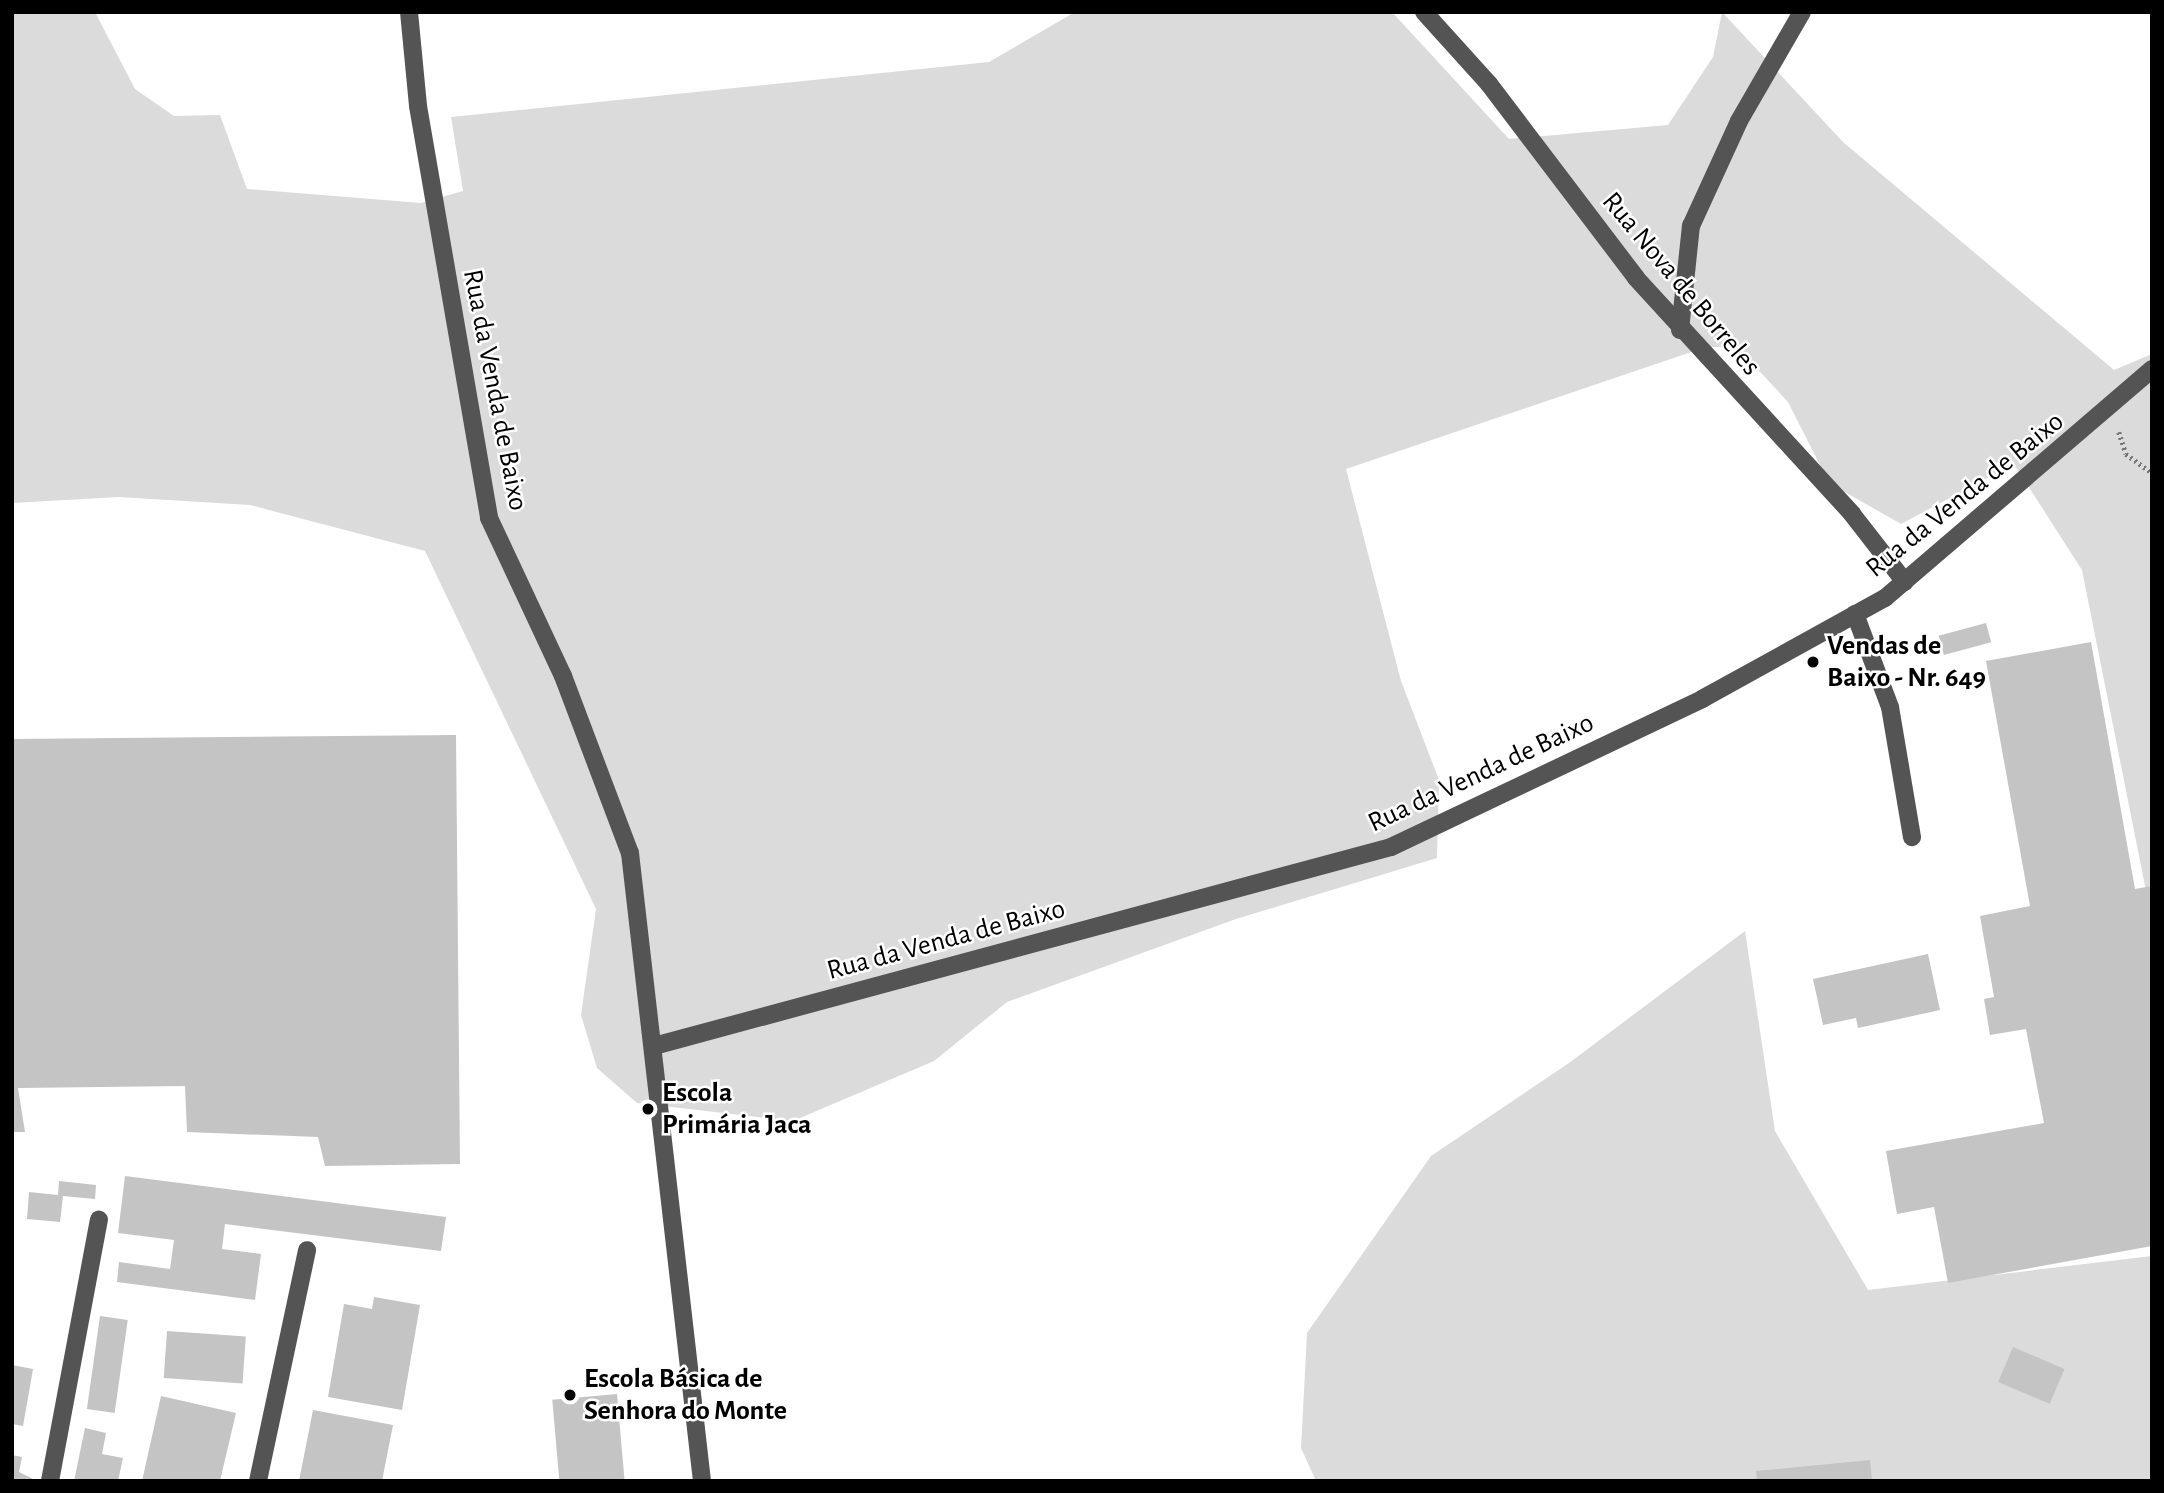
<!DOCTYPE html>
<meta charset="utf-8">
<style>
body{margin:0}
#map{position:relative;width:2164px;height:1493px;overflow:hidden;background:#fff;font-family:"Alegreya Sans",sans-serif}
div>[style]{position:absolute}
.green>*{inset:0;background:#dbdbdb}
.building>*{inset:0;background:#c4c4c4;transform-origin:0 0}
.path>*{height:4.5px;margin-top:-2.25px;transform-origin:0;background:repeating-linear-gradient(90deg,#767676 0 2px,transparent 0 5.5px)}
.minor>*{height:18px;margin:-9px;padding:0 9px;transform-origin:9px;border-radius:9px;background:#545454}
.dots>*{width:19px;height:19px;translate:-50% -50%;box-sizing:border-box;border:4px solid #fff;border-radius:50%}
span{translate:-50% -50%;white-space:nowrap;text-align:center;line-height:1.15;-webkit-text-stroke:5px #fff;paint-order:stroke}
.street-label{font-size:28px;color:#000}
.poi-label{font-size:28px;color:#000;font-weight:700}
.left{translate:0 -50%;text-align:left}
.frame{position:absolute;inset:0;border:14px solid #000;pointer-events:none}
</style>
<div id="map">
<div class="green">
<div style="clip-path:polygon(12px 12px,95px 12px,135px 89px,174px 116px,220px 115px,247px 189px,421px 203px,463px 191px,451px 117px,989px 62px,1075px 12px,1392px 12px,1509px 139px,1668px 125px,1713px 57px,1722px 12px,1843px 142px,2114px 370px,2152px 354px,2152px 921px,2082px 570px,2014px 464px,1901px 524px,1829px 483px,1788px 402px,1737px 347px,1706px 347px,1346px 469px,1401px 681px,1439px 780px,1437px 858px,1236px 919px,1007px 1002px,934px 1061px,793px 1121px,637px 1103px,597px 1068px,581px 1015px,596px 909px,425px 551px,250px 505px,119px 497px,12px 503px)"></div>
<div style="clip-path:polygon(1745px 931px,1775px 1131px,1868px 1290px,2152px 1256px,2152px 1481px,1316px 1481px,1301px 1448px,1307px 1333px,1431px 1156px,1569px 1063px)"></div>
</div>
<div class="building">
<div style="left:1986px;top:623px;width:20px;height:49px;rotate:75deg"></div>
<div style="clip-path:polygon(2091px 642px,2135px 889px,2152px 886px,2152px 1246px,1948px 1283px,1934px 1207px,1897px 1214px,1886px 1151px,2044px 1123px,2026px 1029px,1990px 1035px,1984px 999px,1994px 997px,1980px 916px,2030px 906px,1986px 661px)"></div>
<div style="clip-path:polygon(456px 735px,460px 1164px,325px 1166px,318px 1137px,187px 1132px,185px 1086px,18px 1088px,25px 1132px,12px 1132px,12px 739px)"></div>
<div style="clip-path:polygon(1928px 954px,1940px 1010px,1858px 1028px,1856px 1018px,1823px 1025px,1813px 979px)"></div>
<div style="clip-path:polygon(125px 1176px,446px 1217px,441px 1251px,225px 1224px,222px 1249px,261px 1254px,255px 1300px,117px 1282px,119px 1262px,170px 1269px,174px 1240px,118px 1233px)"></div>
<div style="clip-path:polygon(59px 1181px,96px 1185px,95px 1199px,63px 1196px,60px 1222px,27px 1219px,29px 1192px,58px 1195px)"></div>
<div style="clip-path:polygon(374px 1297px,420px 1305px,402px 1410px,328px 1397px,344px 1304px,372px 1309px)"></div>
<div style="left:100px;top:1316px;width:28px;height:94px;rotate:8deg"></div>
<div style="left:167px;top:1331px;width:79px;height:47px;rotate:4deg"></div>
<div style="left:2013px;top:1347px;width:56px;height:38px;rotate:23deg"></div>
<div style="clip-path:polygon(12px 1365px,33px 1369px,23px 1426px,12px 1424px)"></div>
<div style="left:617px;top:1394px;width:87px;height:65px;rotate:85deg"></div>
<div style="clip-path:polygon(161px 1396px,236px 1413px,220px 1481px,142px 1481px)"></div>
<div style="clip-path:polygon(313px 1410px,393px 1425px,382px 1481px,299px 1481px)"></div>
<div style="clip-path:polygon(85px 1428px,106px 1433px,102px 1454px,123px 1458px,118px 1481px,74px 1481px)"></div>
<div style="clip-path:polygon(12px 1455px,22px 1457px,19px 1472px,37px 1481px,12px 1481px)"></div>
<div style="clip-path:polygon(1870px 1460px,1872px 1481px,1757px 1481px,1756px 1471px)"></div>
</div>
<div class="path">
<div style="left:2119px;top:432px;width:23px;rotate:72deg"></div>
<div style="left:2126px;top:454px;width:32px;rotate:36deg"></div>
</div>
<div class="minor">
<div style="left:409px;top:12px;width:94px;rotate:84.5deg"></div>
<div style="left:418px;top:106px;width:418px;rotate:80.2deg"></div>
<div style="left:489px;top:518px;width:174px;rotate:64.9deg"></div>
<div style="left:563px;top:676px;width:189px;rotate:69.3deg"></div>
<div style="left:630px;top:853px;width:632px;rotate:83.46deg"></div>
<div style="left:1424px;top:12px;width:97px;rotate:47.9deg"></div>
<div style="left:1489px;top:84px;width:243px;rotate:52.8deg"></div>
<div style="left:1636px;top:278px;width:320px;rotate:47.5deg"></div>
<div style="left:1852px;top:514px;width:86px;rotate:52.1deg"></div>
<div style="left:1680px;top:330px;width:105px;rotate:-84deg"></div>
<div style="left:1691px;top:226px;width:115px;rotate:-65.4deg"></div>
<div style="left:1739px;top:121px;width:126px;rotate:-60deg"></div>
<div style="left:1855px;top:614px;width:99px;rotate:69.4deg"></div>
<div style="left:1890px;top:707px;width:132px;rotate:80.4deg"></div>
<div style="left:654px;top:1046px;width:763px;rotate:-15.11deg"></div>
<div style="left:1391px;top:847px;width:344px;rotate:-25.4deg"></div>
<div style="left:1702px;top:699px;width:209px;rotate:-28.9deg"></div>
<div style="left:1885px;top:598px;width:352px;rotate:-40.6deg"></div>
<div style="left:50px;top:1481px;width:266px;rotate:-79.4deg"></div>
<div style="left:258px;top:1481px;width:236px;rotate:-78deg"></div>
</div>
<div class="dots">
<div style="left:1813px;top:662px;background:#000"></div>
<div style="left:648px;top:1109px;background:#000"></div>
<div style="left:570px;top:1395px;background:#000"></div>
</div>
<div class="street-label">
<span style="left:1681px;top:284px;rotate:50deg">Rua Nova de Borreles</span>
<span style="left:495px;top:390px;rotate:79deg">Rua da Venda de Baixo</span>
<span style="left:1965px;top:495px;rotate:-39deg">Rua da Venda de Baixo</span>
<span style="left:1481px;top:773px;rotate:-25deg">Rua da Venda de Baixo</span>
<span style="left:946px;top:940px;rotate:-15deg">Rua da Venda de Baixo</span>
</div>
<div class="poi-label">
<span class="left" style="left:1827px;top:662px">Vendas de<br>Baixo - Nr. 649</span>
<span class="left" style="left:662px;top:1109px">Escola<br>Primária Jaca</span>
<span class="left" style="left:584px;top:1395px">Escola Básica de<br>Senhora do Monte</span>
</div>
<div class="frame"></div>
</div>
